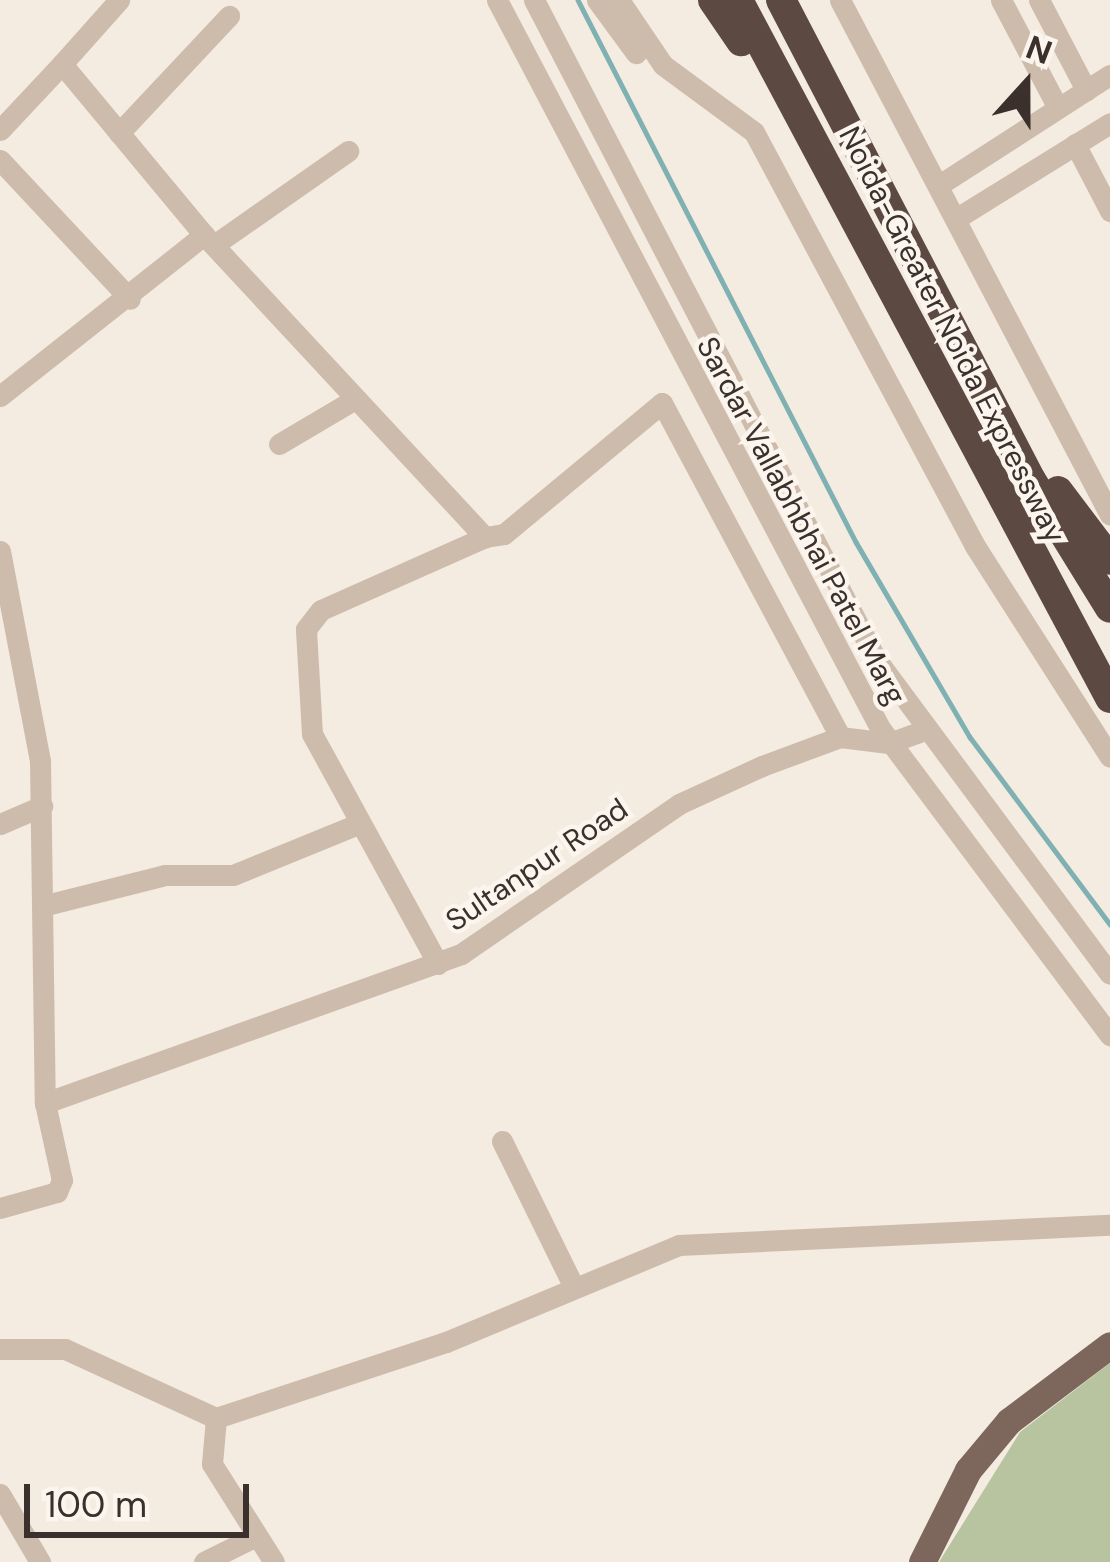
<!DOCTYPE html>
<style>
body{margin:0}
#map{position:relative;width:1110px;height:1562px;overflow:hidden;background:#f4ebe1;font-family:"DM Sans",sans-serif}
div>[style]{position:absolute}
.green>*{inset:0;background:#b8c4a0}
.stream>*{height:4.5px;margin:-2.25px;padding:0 2.25px;transform-origin:2.25px;border-radius:2.25px;background:#7fb0b2}
.minor>*{height:21px;margin:-10.5px;padding:0 10.5px;transform-origin:10.5px;border-radius:10.5px;background:#cdbbac}
.major>*{height:27px;margin:-13.5px;padding:0 13.5px;transform-origin:13.5px;border-radius:13.5px;background:#7d675c}
.highway>*{height:30px;margin:-15px;padding:0 15px;transform-origin:15px;border-radius:15px;background:#5c4a42}
span{translate:-50% -50%;white-space:nowrap;text-align:center;line-height:1.15;-webkit-text-stroke:9px #fbf5ee;paint-order:stroke}
.street-label{font-size:30px;color:#3b302b}
.north{position:absolute;left:966px;top:24px;width:120px;height:120px;-webkit-text-stroke:9px #fbf5ee;paint-order:stroke;rotate:21deg;font-size:33px;font-weight:700;line-height:48px;text-align:center;color:#3b302b}
.north::after{content:'';display:block;margin:auto;width:42px;height:54px;background:#3b302b;clip-path:polygon(50% 0,100% 100%,50% 72%,0 100%)}
.scale{position:absolute;left:24px;top:1484px;width:225px;height:54px;box-sizing:border-box;border:6px solid #3b302b;border-top:0;padding-left:15px;font-size:36px;line-height:42px;white-space:nowrap;color:#3b302b;-webkit-text-stroke:9px #fbf5ee;paint-order:stroke}
</style>
<div id="map">
<div class="green">
<div style="clip-path:polygon(1110px 1363px,1110px 1562px,939px 1562px,1020px 1432px)"></div>
</div>
<div class="stream">
<div style="left:578px;top:0;width:609px;rotate:62.85deg"></div>
<div style="left:856px;top:542px;width:226px;rotate:59.7deg"></div>
<div style="left:970px;top:737px;width:234px;rotate:53.2deg"></div>
</div>
<div class="minor">
<div style="left:497px;top:0;width:823px;rotate:62.25deg"></div>
<div style="left:880px;top:728px;width:384px;rotate:53.2deg"></div>
<div style="left:534px;top:0;width:742px;rotate:62.57deg"></div>
<div style="left:876px;top:659px;width:392px;rotate:53.4deg"></div>
<div style="left:597px;top:0;width:66px;rotate:53.7deg"></div>
<div style="left:619px;top:0;width:78px;rotate:55.9deg"></div>
<div style="left:663px;top:65px;width:113px;rotate:36.4deg"></div>
<div style="left:754px;top:132px;width:469px;rotate:61.9deg"></div>
<div style="left:975px;top:546px;width:250px;rotate:57.4deg"></div>
<div style="left:840px;top:0;width:581px;rotate:62.33deg"></div>
<div style="left:1001px;top:0;width:122px;rotate:62.2deg"></div>
<div style="left:1039px;top:0;width:102px;rotate:62.4deg"></div>
<div style="left:62px;top:64px;width:86px;rotate:-48.3deg"></div>
<div style="left:0;top:130px;width:91px;rotate:-46.8deg"></div>
<div style="left:62px;top:64px;width:222px;rotate:50.3deg"></div>
<div style="left:119px;top:133px;width:161px;rotate:-46.8deg"></div>
<div style="left:1075px;top:144px;width:76px;rotate:62.4deg"></div>
<div style="left:0;top:160px;width:190px;rotate:46.9deg"></div>
<div style="left:939px;top:185px;width:203px;rotate:-32.8deg"></div>
<div style="left:957px;top:218px;width:180px;rotate:-31.8deg"></div>
<div style="left:214px;top:245px;width:164px;rotate:-35deg"></div>
<div style="left:0;top:396px;width:260px;rotate:-38.3deg"></div>
<div style="left:204px;top:235px;width:413px;rotate:47.1deg"></div>
<div style="left:485px;top:537px;width:19px;rotate:-9deg"></div>
<div style="left:504px;top:534px;width:205px;rotate:-39.7deg"></div>
<div style="left:662px;top:403px;width:378px;rotate:61.9deg"></div>
<div style="left:279px;top:444px;width:82px;rotate:-30.6deg"></div>
<div style="left:0;top:551px;width:214px;rotate:79.2deg"></div>
<div style="left:40px;top:761px;width:342px;rotate:89.2deg"></div>
<div style="left:45px;top:1103px;width:79px;rotate:77.6deg"></div>
<div style="left:62px;top:1180px;width:13px;rotate:113deg"></div>
<div style="left:57px;top:1192px;width:59px;rotate:164.3deg"></div>
<div style="left:0;top:824px;width:46px;rotate:-23.2deg"></div>
<div style="left:46px;top:905px;width:123px;rotate:-14.1deg"></div>
<div style="left:165px;top:875px;width:68px"></div>
<div style="left:233px;top:875px;width:135px;rotate:-22.2deg"></div>
<div style="left:438px;top:964px;width:262px;rotate:-118.7deg"></div>
<div style="left:312px;top:734px;width:105px;rotate:-93.3deg"></div>
<div style="left:306px;top:629px;width:24px;rotate:-52deg"></div>
<div style="left:321px;top:610px;width:180px;rotate:-24deg"></div>
<div style="left:45px;top:1103px;width:442px;rotate:-19.7deg"></div>
<div style="left:461px;top:954px;width:265px;rotate:-34.5deg"></div>
<div style="left:679px;top:804px;width:91px;rotate:-24.6deg"></div>
<div style="left:762px;top:766px;width:83px;rotate:-20.4deg"></div>
<div style="left:840px;top:737px;width:49px;rotate:7deg"></div>
<div style="left:889px;top:743px;width:35px;rotate:-20deg"></div>
<div style="left:502px;top:1141px;width:161px;rotate:63.8deg"></div>
<div style="left:0;top:1349px;width:65px"></div>
<div style="left:65px;top:1349px;width:166px;rotate:24.6deg"></div>
<div style="left:216px;top:1418px;width:242px;rotate:-18.3deg"></div>
<div style="left:446px;top:1342px;width:252px;rotate:-22.6deg"></div>
<div style="left:679px;top:1245px;width:431px;rotate:-2.7deg"></div>
<div style="left:216px;top:1418px;width:46px;rotate:95deg"></div>
<div style="left:212px;top:1464px;width:116px;rotate:57.7deg"></div>
<div style="left:0;top:1494px;width:79px;rotate:59.5deg"></div>
<div style="left:204px;top:1562px;width:54px;rotate:-26.6deg"></div>
</div>
<div class="major">
<div style="left:922px;top:1562px;width:103px;rotate:-63.4deg"></div>
<div style="left:968px;top:1470px;width:64px;rotate:-50.1deg"></div>
<div style="left:1009px;top:1421px;width:126px;rotate:-37deg"></div>
</div>
<div class="highway">
<div style="left:713px;top:0;width:50px;rotate:55.7deg"></div>
<div style="left:738px;top:0;width:791px;rotate:61.94deg"></div>
<div style="left:781px;top:0;width:541px;rotate:62.49deg"></div>
<div style="left:1031px;top:480px;width:150px;rotate:58.3deg"></div>
<div style="left:1058px;top:491px;width:86px;rotate:53deg"></div>
</div>
<div class="street-label">
<span style="left:952px;top:335px;rotate:63deg">Noida-Greater Noida Expressway</span>
<span style="left:801px;top:521px;rotate:62deg">Sardar Vallabhbhai Patel Marg</span>
<span style="left:537px;top:865px;rotate:-34deg">Sultanpur Road</span>
</div>
<div class="north">N</div>
<div class="scale">100 m</div>
</div>
